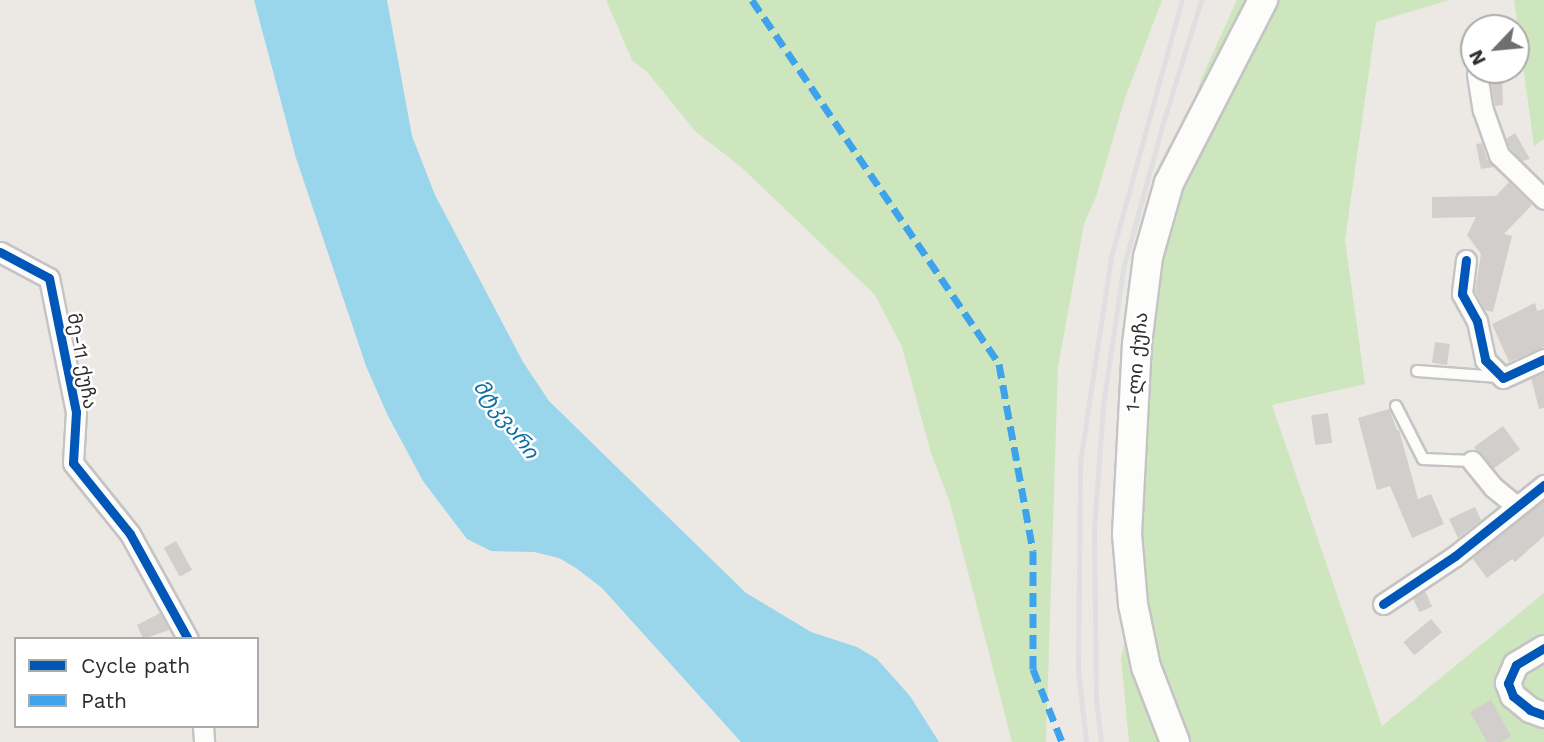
<!DOCTYPE html>
<meta charset="utf-8">
<style>
body{margin:0}
#map{position:relative;width:1544px;height:742px;overflow:hidden;background:#ece8e4;font-family:"Work Sans","Noto Sans Georgian",sans-serif}
div>[style]{position:absolute}
.green>*{inset:0;background:#cee6be}
.water>*{inset:0;background:#99d6ec}
.building>*{inset:0;background:#d1cecb;transform-origin:0 0}
.roads{filter:drop-shadow(2px 0 #c5c4c5) drop-shadow(-2px 0 #c5c4c5) drop-shadow(0 2px #c5c4c5) drop-shadow(0 -2px #c5c4c5)}
.service>*{height:10px;margin:-5px;padding:0 5px;transform-origin:5px;border-radius:5px;background:#fcfcfb}
.minor>*{height:19px;margin:-9.5px;padding:0 9.5px;transform-origin:9.5px;border-radius:9.5px;background:#fcfcfb}
.tertiary>*{height:24px;margin:-12px;padding:0 12px;transform-origin:12px;border-radius:12px;background:#fcfcfb}
.secondary>*{height:28px;margin:-14px;padding:0 14px;transform-origin:14px;border-radius:14px;background:#fcfcfb}
.rail>*{height:5px;margin:-2.5px;padding:0 2.5px;transform-origin:2.5px;border-radius:2.5px;background:#dfdfe1}
.quiet>*{height:7px;margin-top:-3.5px;transform-origin:0;background:repeating-linear-gradient(90deg,#3ea3eb 0 14px,transparent 0 21px)}
.cycleway>*{height:9px;margin:-4.5px;padding:0 4.5px;transform-origin:4.5px;border-radius:4.5px;background:#0057b8}
span{translate:-50% -50%;white-space:nowrap;text-align:center;line-height:1.15;-webkit-text-stroke:5px #fff;paint-order:stroke}
.street-label{font-size:19px;color:#2e2e2e}
.water-label{font-size:21px;color:#0d6fa3;font-style:italic}
.legend{position:absolute;left:14px;top:637px;width:245px;height:91px;box-sizing:border-box;background:#fff;border:2px solid #ababab;margin:0;padding:9px 12px;list-style:none;font-size:21px;color:#2e2e2e}
.legend li{display:flex;align-items:center;gap:14px;height:35px}
.legend b{width:35px;border:2px solid #ababab}
.north{position:absolute;left:1460px;top:14px;width:70px;height:70px;box-sizing:border-box;background:#fff;border:2px solid #ababab;border-radius:50%;rotate:244deg;font-size:19px;font-weight:700;line-height:28px;text-align:center;color:#2e2e2e}
.north::after{content:'';display:block;margin:auto;width:24px;height:32px;background:#706f6e;clip-path:polygon(50% 0,100% 100%,50% 72%,0 100%)}
</style>
<div id="map">
<div class="green">
<div style="clip-path:polygon(606px 0,1162px 0,1124px 101px,1097px 194px,1084px 224px,1058px 367px,1046px 742px,1012px 742px,950px 503px,931px 453px,902px 347px,875px 295px,741px 167px,695px 131px,648px 73px,632px 60px)"></div>
<div style="clip-path:polygon(1237px 0,1449px 0,1376px 22px,1345px 240px,1365px 384px,1272px 405px,1382px 726px,1544px 593px,1544px 742px,1129px 742px,1121px 658px,1126px 636px,1142px 255px,1202px 77px)"></div>
<div style="clip-path:polygon(1514px 0,1544px 0,1544px 139px,1534px 146px)"></div>
</div>
<div class="water">
<div style="clip-path:polygon(254px 0,387px 0,412px 136px,435px 195px,523px 362px,549px 401px,746px 593px,811px 632px,857px 647px,877px 659px,910px 696px,939px 742px,741px 742px,602px 588px,576px 568px,559px 558px,534px 552px,491px 551px,467px 539px,423px 481px,388px 416px,366px 366px,296px 158px)"></div>
</div>
<div class="building">
<div style="clip-path:polygon(1502px 77px,1503px 105px,1495px 106px,1490px 78px)"></div>
<div style="clip-path:polygon(1515px 133px,1530px 159px,1522px 161px,1510px 148px,1506px 139px)"></div>
<div style="clip-path:polygon(1482px 143px,1487px 159px,1494px 167px,1481px 169px,1476px 144px)"></div>
<div style="clip-path:polygon(1509px 182px,1532px 205px,1504px 234px,1512px 236px,1493px 312px,1485px 310px,1475px 291px,1481px 254px,1467px 235px,1476px 217px,1432px 218px,1432px 197px,1496px 196px)"></div>
<div style="clip-path:polygon(1535px 303px,1537px 311px,1544px 309px,1544px 347px,1509px 362px,1492px 324px)"></div>
<div style="left:1435px;top:342px;width:15px;height:21px;rotate:8deg"></div>
<div style="clip-path:polygon(1544px 373px,1544px 408px,1539px 409px,1531px 378px)"></div>
<div style="clip-path:polygon(1389px 409px,1397px 430px,1399px 430px,1418px 499px,1431px 494px,1444px 524px,1412px 538px,1390px 486px,1377px 490px,1358px 418px)"></div>
<div style="left:1328px;top:413px;width:30px;height:17px;rotate:82deg"></div>
<div style="left:1503px;top:426px;width:29px;height:36px;rotate:54deg"></div>
<div style="clip-path:polygon(1544px 501px,1544px 536px,1515px 562px,1512px 559px,1487px 578px,1472px 558px)"></div>
<div style="clip-path:polygon(1475px 507px,1481px 520px,1458px 538px,1449px 519px)"></div>
<div style="left:176px;top:541px;width:33px;height:14px;rotate:61deg"></div>
<div style="left:1425px;top:591px;width:17px;height:14px;rotate:65deg"></div>
<div style="clip-path:polygon(160px 613px,169px 630px,143px 639px,137px 625px)"></div>
<div style="left:1431px;top:619px;width:17px;height:36px;rotate:50deg"></div>
<div style="clip-path:polygon(1491px 700px,1511px 736px,1501px 742px,1487px 742px,1470px 712px)"></div>
</div>
<div class="roads">
<div class="service">
<div style="left:1417px;top:371px;width:82px;rotate:4.2deg"></div>
<div style="left:1396px;top:406px;width:59px;rotate:63deg"></div>
<div style="left:1423px;top:459px;width:49px;rotate:2.3deg"></div>
</div>
<div class="minor">
<div style="left:1477px;top:74px;width:36px;rotate:81deg"></div>
<div style="left:1483px;top:110px;width:48px;rotate:70.4deg"></div>
<div style="left:1499px;top:155px;width:63px;rotate:44.4deg"></div>
<div style="left:0;top:252px;width:55px;rotate:28deg"></div>
<div style="left:49px;top:278px;width:137px;rotate:78.6deg"></div>
<div style="left:76px;top:412px;width:51px;rotate:93.4deg"></div>
<div style="left:73px;top:463px;width:91px;rotate:51.2deg"></div>
<div style="left:130px;top:534px;width:120px;rotate:61.1deg"></div>
<div style="left:1466px;top:260px;width:34px;rotate:97deg"></div>
<div style="left:1462px;top:294px;width:31px;rotate:61deg"></div>
<div style="left:1477px;top:321px;width:40px;rotate:78deg"></div>
<div style="left:1485px;top:360px;width:25px;rotate:45deg"></div>
<div style="left:1503px;top:378px;width:45px;rotate:-24.9deg"></div>
<div style="left:1472px;top:461px;width:33px;rotate:51deg"></div>
<div style="left:1493px;top:487px;width:28px;rotate:39deg"></div>
<div style="left:1383px;top:604px;width:87px;rotate:-33.7deg"></div>
<div style="left:1455px;top:556px;width:114px;rotate:-38.6deg"></div>
<div style="left:203px;top:726px;width:16px;rotate:86deg"></div>
</div>
<div class="tertiary">
<div style="left:1544px;top:648px;width:33px;rotate:149deg"></div>
<div style="left:1516px;top:665px;width:20px;rotate:114deg"></div>
<div style="left:1508px;top:683px;width:14px;rotate:69deg"></div>
<div style="left:1513px;top:696px;width:22px;rotate:39deg"></div>
<div style="left:1530px;top:710px;width:15px;rotate:20deg"></div>
</div>
<div class="secondary">
<div style="left:1175px;top:742px;width:80px;rotate:-111.1deg"></div>
<div style="left:1146px;top:667px;width:64px;rotate:-101.7deg"></div>
<div style="left:1133px;top:604px;width:70px;rotate:-94.9deg"></div>
<div style="left:1127px;top:534px;width:190px;rotate:-87deg"></div>
<div style="left:1137px;top:344px;width:88px;rotate:-82.8deg"></div>
<div style="left:1148px;top:257px;width:77px;rotate:-74.2deg"></div>
<div style="left:1169px;top:183px;width:206px;rotate:-62.8deg"></div>
</div>
</div>
<div class="rail">
<div style="left:1086px;top:742px;width:73px;rotate:-96.3deg"></div>
<div style="left:1078px;top:669px;width:207px;rotate:-89.4deg"></div>
<div style="left:1080px;top:462px;width:207px;rotate:-81.4deg"></div>
<div style="left:1111px;top:257px;width:267px;rotate:-74.6deg"></div>
<div style="left:1101px;top:742px;width:43px;rotate:-96.6deg"></div>
<div style="left:1096px;top:699px;width:171px;rotate:-90.7deg"></div>
<div style="left:1094px;top:528px;width:123px;rotate:-85.8deg"></div>
<div style="left:1103px;top:405px;width:137px;rotate:-81.6deg"></div>
<div style="left:1123px;top:269px;width:151px;rotate:-74.7deg"></div>
<div style="left:1163px;top:123px;width:129px;rotate:-72.8deg"></div>
</div>
<div class="quiet">
<div style="left:752px;top:0;width:440px;rotate:55.8deg"></div>
<div style="left:999px;top:364px;width:190px;rotate:79.7deg"></div>
<div style="left:1033px;top:551px;width:118px;rotate:90deg"></div>
<div style="left:1033px;top:669px;width:79px;rotate:68.3deg"></div>
</div>
<div class="cycleway">
<div style="left:0;top:252px;width:55px;rotate:28deg"></div>
<div style="left:49px;top:278px;width:137px;rotate:78.6deg"></div>
<div style="left:76px;top:412px;width:51px;rotate:93.4deg"></div>
<div style="left:73px;top:463px;width:91px;rotate:51.2deg"></div>
<div style="left:130px;top:534px;width:120px;rotate:61.1deg"></div>
<div style="left:1466px;top:260px;width:34px;rotate:97deg"></div>
<div style="left:1462px;top:294px;width:31px;rotate:61deg"></div>
<div style="left:1477px;top:321px;width:40px;rotate:78deg"></div>
<div style="left:1485px;top:360px;width:25px;rotate:45deg"></div>
<div style="left:1503px;top:378px;width:45px;rotate:-24.9deg"></div>
<div style="left:1383px;top:604px;width:87px;rotate:-33.7deg"></div>
<div style="left:1455px;top:556px;width:114px;rotate:-38.6deg"></div>
<div style="left:1544px;top:648px;width:33px;rotate:149deg"></div>
<div style="left:1516px;top:665px;width:20px;rotate:114deg"></div>
<div style="left:1508px;top:683px;width:14px;rotate:69deg"></div>
<div style="left:1513px;top:696px;width:22px;rotate:39deg"></div>
<div style="left:1530px;top:710px;width:15px;rotate:20deg"></div>
</div>
<div class="street-label">
<span style="left:82px;top:361px;rotate:80deg">მე-11 ქუჩა</span>
<span style="left:1137px;top:362px;rotate:-85deg">1-ლი ქუჩა</span>
</div>
<div class="water-label">
<span style="left:506px;top:419px;rotate:53deg">მტკვარი</span>
</div>
<ul class="legend">
<li><b style="height:9px;background:#0057b8"></b>Cycle path</li>
<li><b style="height:9px;background:#3ea3eb"></b>Path</li>
</ul>
<div class="north">N</div>
</div>
